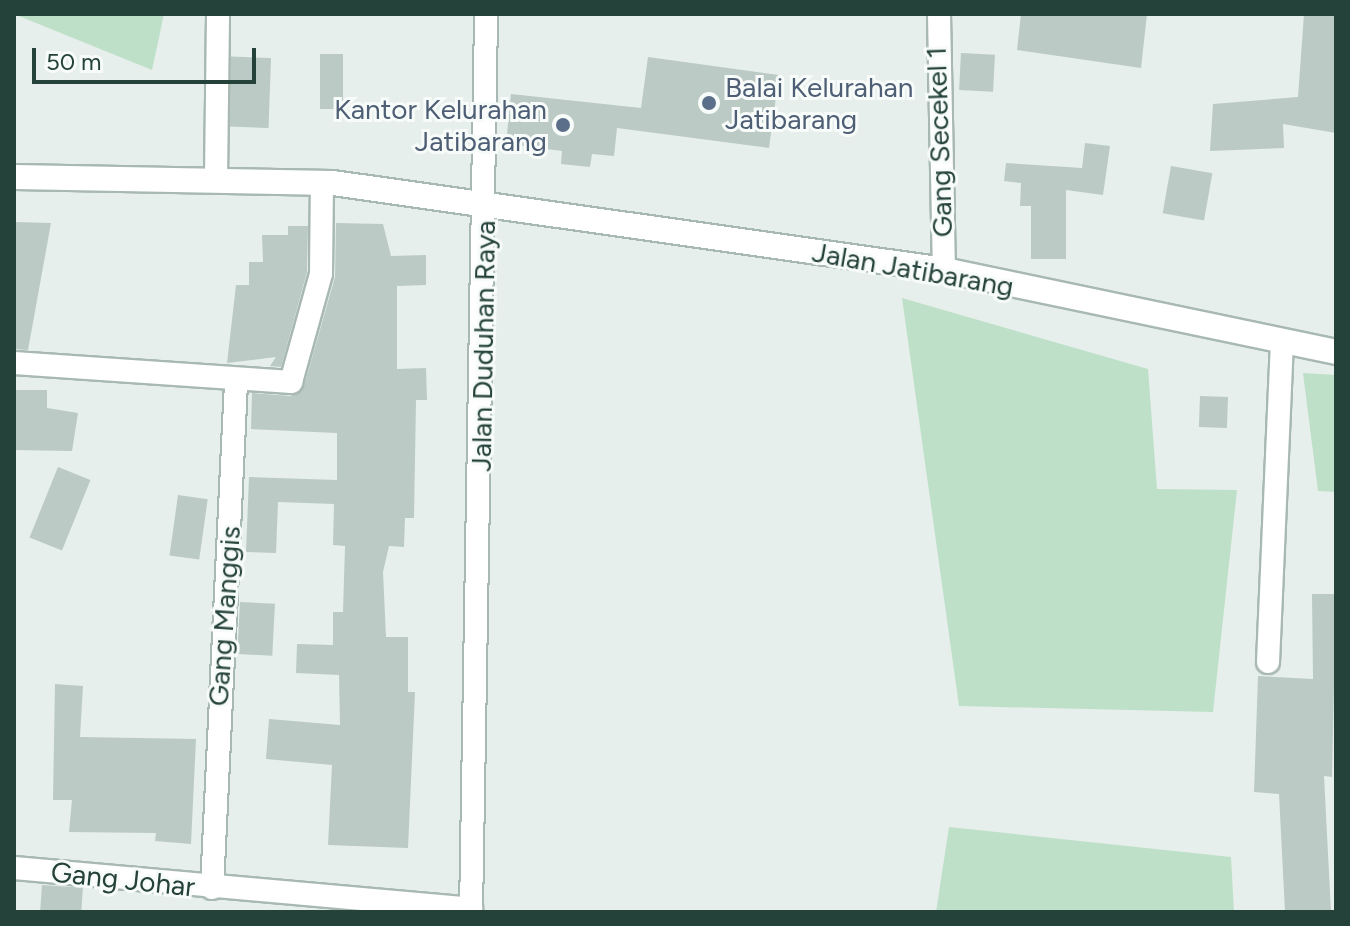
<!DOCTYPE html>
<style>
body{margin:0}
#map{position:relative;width:1350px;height:926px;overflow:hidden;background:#e6efeb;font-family:Figtree,sans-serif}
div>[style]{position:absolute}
.green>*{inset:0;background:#bfe0c8}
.building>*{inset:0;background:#bbcac4;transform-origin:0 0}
.roads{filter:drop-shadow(2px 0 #a8b8b2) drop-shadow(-2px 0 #a8b8b2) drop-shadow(0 2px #a8b8b2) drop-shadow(0 -2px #a8b8b2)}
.minor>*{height:22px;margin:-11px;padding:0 11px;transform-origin:11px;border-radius:11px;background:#fff}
.tertiary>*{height:24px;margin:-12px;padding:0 12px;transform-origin:12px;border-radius:12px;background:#fff}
.dots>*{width:22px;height:22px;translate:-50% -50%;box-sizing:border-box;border:4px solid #f7fbf9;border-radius:50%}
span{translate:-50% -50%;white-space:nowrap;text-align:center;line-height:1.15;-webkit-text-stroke:6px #f7fbf9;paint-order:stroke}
.service-label{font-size:28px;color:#4e5e75}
.left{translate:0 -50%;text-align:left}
.right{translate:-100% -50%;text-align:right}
.street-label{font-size:28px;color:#24423a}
.frame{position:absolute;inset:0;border:16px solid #24423a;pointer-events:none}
.scale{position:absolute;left:32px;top:48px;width:224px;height:36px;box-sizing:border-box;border:4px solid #24423a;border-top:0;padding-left:10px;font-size:24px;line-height:28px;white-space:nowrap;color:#24423a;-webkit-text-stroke:6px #f7fbf9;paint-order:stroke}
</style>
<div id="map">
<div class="green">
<div style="clip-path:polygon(14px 14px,164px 14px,152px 70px)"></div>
<div style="clip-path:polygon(902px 298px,1148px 369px,1157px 489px,1237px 490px,1213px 712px,959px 706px)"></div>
<div style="clip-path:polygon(1303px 373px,1336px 375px,1336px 492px,1318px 491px)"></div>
<div style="clip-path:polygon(949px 827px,1231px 857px,1234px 912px,936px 912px)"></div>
</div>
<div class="building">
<div style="clip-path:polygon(1021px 14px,1147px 14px,1141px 68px,1017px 50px)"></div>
<div style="clip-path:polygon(1304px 14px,1336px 16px,1336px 133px,1283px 124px,1284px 148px,1210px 151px,1213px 104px,1298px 97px)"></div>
<div style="left:961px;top:53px;width:34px;height:37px;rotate:3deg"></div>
<div style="left:320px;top:54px;width:23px;height:55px"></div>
<div style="clip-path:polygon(648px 57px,779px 75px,769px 148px,617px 128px,614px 156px,592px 154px,590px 167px,561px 164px,562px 151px,506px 144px,511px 94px,641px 108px)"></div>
<div style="left:271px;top:58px;width:70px;height:40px;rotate:92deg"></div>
<div style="clip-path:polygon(1085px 143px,1110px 146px,1103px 195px,1066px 190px,1066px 259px,1031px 259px,1031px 206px,1020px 206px,1021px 183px,1004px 181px,1006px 163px,1082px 168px)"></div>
<div style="left:1171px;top:166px;width:42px;height:48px;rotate:10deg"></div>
<div style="clip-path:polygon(14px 222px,51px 223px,28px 350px,14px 349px)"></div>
<div style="clip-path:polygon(336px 223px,383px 224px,391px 256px,426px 255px,426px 285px,397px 286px,397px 369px,426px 368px,427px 400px,416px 400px,414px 518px,405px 518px,404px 547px,389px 546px,383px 572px,386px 637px,408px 637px,408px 692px,415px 692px,408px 848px,328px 845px,332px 765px,266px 759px,269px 719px,340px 725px,339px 675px,296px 673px,297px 644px,333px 645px,333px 612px,343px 612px,345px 546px,333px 545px,334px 504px,278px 502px,276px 553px,246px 552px,249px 477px,337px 480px,337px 433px,251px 429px,252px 393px,291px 396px,304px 386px,335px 277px)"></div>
<div style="clip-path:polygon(288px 226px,308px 226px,307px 272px,281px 367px,270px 366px,276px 357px,227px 363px,236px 285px,249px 285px,249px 262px,263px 262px,262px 235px,288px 235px)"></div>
<div style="clip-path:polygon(14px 390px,47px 390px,47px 408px,78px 413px,72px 451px,14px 450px)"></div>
<div style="left:1200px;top:396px;width:28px;height:31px;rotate:2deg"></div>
<div style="left:58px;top:467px;width:35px;height:76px;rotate:22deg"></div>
<div style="left:178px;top:495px;width:30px;height:61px;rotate:8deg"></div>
<div style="clip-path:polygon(1312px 594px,1336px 594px,1332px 777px,1324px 776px,1331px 912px,1285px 912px,1279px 794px,1254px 792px,1258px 676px,1313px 679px)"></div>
<div style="left:240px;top:602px;width:35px;height:52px;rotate:3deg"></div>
<div style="clip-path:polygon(55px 684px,83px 686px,80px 737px,196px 739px,191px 844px,155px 841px,156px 833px,69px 832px,72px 800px,53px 800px)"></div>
<div style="left:42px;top:885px;width:41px;height:27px;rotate:4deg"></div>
</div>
<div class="roads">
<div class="minor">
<div style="left:939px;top:14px;width:256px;rotate:88.9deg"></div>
<div style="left:216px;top:179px;width:165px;rotate:-89.3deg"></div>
<div style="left:14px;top:363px;width:278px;rotate:3.9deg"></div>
<div style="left:291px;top:382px;width:112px;rotate:-74.5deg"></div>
<div style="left:321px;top:274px;width:92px;rotate:-89.4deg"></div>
<div style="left:1268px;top:662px;width:319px;rotate:-87.5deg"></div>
<div style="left:14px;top:868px;width:459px;rotate:5.1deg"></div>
<div style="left:212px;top:888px;width:507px;rotate:-87.28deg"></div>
<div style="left:471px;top:912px;width:898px;rotate:-89.04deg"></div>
</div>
<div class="tertiary">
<div style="left:14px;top:177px;width:319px;rotate:1.1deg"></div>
<div style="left:333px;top:183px;width:617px;rotate:8.1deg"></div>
<div style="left:944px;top:270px;width:400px;rotate:11.8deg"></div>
</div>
</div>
<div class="dots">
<div style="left:709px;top:103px;background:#5c6f8a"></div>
<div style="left:563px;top:125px;background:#5c6f8a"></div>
</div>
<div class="service-label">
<span class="left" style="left:725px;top:103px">Balai Kelurahan<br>Jatibarang</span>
<span class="right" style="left:547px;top:125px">Kantor Kelurahan<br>Jatibarang</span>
</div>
<div class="street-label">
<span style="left:939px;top:142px;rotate:-92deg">Gang Secekel 1</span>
<span style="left:913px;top:269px;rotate:10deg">Jalan Jatibarang</span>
<span style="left:483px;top:346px;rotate:-89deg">Jalan Duduhan Raya</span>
<span style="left:224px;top:616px;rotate:-86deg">Gang Manggis</span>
<span style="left:123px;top:879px;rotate:6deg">Gang Johar</span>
</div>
<div class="frame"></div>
<div class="scale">50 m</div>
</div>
